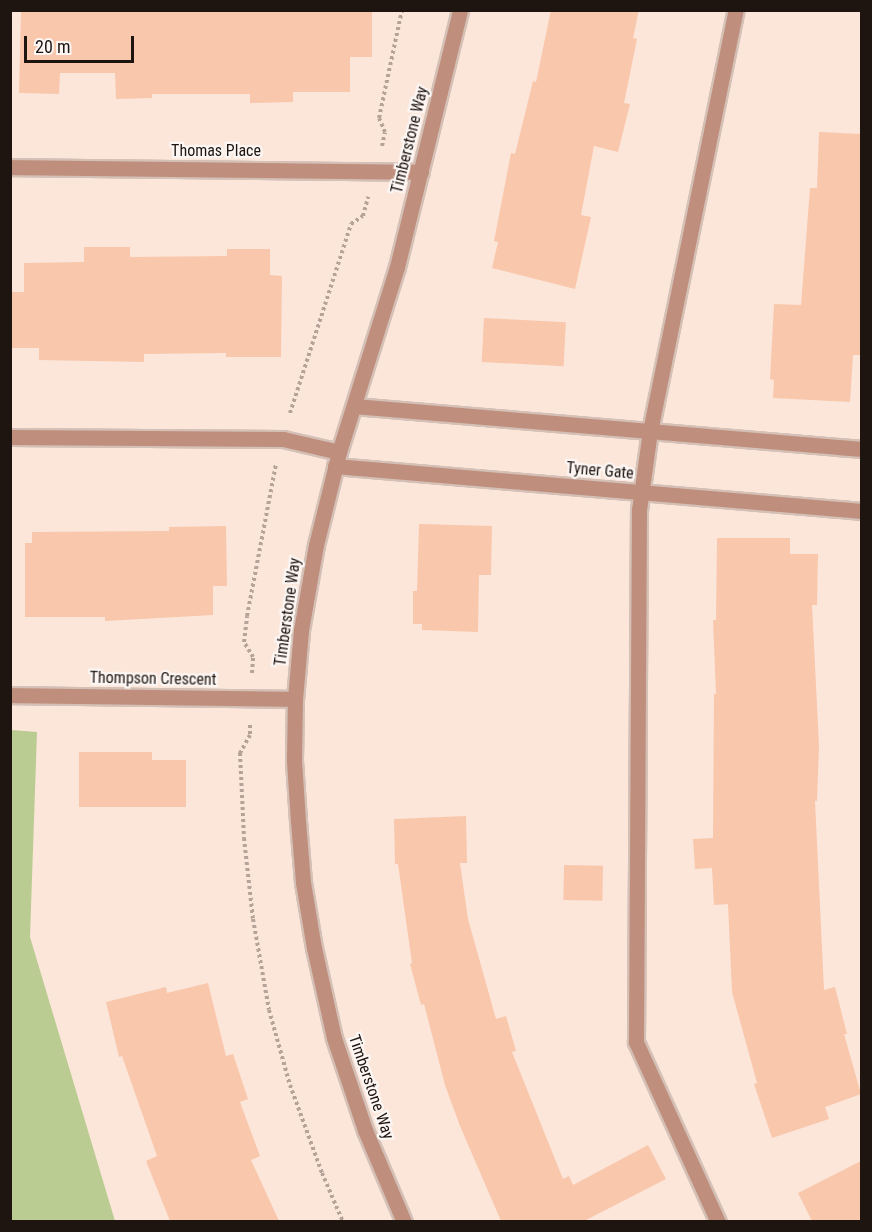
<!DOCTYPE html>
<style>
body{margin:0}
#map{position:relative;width:872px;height:1232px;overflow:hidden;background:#fce6da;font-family:"Roboto Condensed",sans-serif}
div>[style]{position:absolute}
.green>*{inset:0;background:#bbcc92}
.building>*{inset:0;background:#f9c7ac;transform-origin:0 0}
.path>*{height:4px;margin-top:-2px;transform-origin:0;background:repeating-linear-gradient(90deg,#b5a399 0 3px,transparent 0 6px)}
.roads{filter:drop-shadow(2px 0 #d4c0b6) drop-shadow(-2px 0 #d4c0b6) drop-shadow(0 2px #d4c0b6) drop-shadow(0 -2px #d4c0b6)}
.service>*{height:15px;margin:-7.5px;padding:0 7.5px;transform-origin:7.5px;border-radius:7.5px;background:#bf8e7c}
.minor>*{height:15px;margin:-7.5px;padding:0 7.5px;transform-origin:7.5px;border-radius:7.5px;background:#bf8e7c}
.tertiary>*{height:15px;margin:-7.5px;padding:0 7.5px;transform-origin:7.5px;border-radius:7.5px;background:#bf8e7c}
span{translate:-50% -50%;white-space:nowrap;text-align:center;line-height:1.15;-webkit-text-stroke:4.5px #fcf7f4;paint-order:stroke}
.street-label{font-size:16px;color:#1e1510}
.frame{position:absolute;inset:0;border:12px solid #1e1510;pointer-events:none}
.scale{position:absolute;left:24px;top:36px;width:110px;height:27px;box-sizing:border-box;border:3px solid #1e1510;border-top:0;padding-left:8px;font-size:18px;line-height:21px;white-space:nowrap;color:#1e1510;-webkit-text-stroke:4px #fcf7f4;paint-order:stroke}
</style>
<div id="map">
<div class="green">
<div style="clip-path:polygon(11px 730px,37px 732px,30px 937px,115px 1221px,11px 1221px)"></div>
</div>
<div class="building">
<div style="clip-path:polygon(21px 10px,372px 10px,372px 57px,350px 57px,350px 92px,293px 92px,293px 102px,250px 103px,250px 94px,152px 94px,152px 98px,116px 99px,115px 73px,60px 73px,59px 94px,19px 93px)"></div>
<div style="clip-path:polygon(551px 10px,639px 10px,633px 38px,637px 39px,624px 103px,630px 104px,618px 152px,594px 146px,581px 215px,591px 217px,575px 289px,492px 268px,498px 242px,494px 241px,511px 153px,515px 154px,533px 81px,536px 82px)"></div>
<div style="clip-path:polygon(819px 132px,861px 134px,861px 355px,853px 355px,850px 402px,773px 398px,774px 380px,770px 379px,774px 304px,801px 305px,810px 188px,817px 188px)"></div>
<div style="clip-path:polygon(84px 247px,130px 247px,130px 257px,227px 256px,227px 249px,270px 249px,270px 275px,282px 276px,281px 357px,226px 357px,226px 353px,144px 354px,144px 362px,39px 360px,39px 348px,10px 348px,10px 292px,24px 292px,24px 263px,84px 262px)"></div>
<div style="left:484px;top:318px;width:82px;height:44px;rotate:3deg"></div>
<div style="clip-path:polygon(419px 524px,492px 526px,491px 575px,479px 575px,478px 632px,422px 630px,422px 624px,413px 624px,413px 591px,417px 591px)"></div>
<div style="clip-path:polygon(226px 526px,227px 586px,213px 586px,213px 615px,105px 621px,105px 617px,25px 617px,25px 543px,32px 543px,32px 532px,169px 531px,169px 527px)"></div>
<div style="clip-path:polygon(717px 538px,790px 538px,790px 554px,818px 554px,817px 605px,812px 605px,819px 746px,817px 801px,815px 801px,824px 990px,835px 987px,847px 1034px,844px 1034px,861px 1094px,825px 1107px,829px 1119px,772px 1138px,754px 1084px,757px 1083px,732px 992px,728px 904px,714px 905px,712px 868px,695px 869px,693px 839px,713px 838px,714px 694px,716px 694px,713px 620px,716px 620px)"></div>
<div style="clip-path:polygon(79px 752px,152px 752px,152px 760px,186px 760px,186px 807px,79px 807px)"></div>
<div style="clip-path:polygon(466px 816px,467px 863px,460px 863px,468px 919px,496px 1019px,506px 1016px,516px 1051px,512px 1052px,563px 1179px,569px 1176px,573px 1185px,648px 1145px,666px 1179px,584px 1221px,501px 1221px,460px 1126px,445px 1085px,424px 1004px,421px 1005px,410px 964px,412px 963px,398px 864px,395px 864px,394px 819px)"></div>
<div style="left:564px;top:865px;width:39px;height:35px;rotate:1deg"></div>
<div style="clip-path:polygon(208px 983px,226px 1056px,233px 1054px,248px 1099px,240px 1102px,260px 1156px,251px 1160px,279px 1221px,170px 1221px,146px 1161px,157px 1156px,122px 1056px,119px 1057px,106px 1002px,166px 987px,167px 993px)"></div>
<div style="clip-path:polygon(861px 1161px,861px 1221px,812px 1221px,798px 1193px)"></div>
</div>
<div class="path">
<div style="left:382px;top:146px;width:14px;rotate:-78deg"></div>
<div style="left:385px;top:132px;width:15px;rotate:-113deg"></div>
<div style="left:379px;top:118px;width:110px;rotate:-78deg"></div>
<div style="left:290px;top:413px;width:199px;rotate:-72.1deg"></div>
<div style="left:351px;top:224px;width:14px;rotate:-34deg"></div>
<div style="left:363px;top:216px;width:20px;rotate:-75deg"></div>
<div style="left:252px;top:673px;width:16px;rotate:-86deg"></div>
<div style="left:253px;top:657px;width:17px;rotate:-121deg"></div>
<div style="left:244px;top:642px;width:26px;rotate:-83deg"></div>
<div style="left:247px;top:616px;width:155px;rotate:-79.2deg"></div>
<div style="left:250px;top:725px;width:10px;rotate:90deg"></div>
<div style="left:250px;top:735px;width:21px;rotate:119deg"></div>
<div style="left:240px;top:753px;width:85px;rotate:87.3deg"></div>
<div style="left:244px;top:838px;width:81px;rotate:83.7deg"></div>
<div style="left:253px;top:919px;width:92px;rotate:80deg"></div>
<div style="left:269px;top:1010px;width:78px;rotate:74.4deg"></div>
<div style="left:290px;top:1085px;width:94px;rotate:70deg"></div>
<div style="left:322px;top:1173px;width:53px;rotate:66.8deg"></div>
</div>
<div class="roads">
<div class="service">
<div style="left:10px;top:437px;width:273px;rotate:0.4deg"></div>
<div style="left:283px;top:439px;width:57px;rotate:13.1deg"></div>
<div style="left:718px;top:1222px;width:198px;rotate:-114.5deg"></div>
<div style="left:636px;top:1042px;width:532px;rotate:-89.68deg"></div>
<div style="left:639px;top:510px;width:80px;rotate:-82.1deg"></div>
<div style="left:650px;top:431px;width:430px;rotate:-78.5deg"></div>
</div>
<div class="minor">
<div style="left:10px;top:167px;width:411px;rotate:0.7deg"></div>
<div style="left:354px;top:406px;width:510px;rotate:4.84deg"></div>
<div style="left:335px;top:466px;width:529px;rotate:4.88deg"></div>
<div style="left:10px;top:695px;width:285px;rotate:0.8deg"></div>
</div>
<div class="tertiary">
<div style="left:404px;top:1222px;width:100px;rotate:-113deg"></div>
<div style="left:365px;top:1130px;width:97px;rotate:-108.6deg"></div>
<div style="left:334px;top:1038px;width:92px;rotate:-102.5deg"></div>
<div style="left:314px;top:948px;width:67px;rotate:-99.5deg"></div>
<div style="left:303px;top:882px;width:61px;rotate:-94.7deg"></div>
<div style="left:298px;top:821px;width:61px;rotate:-93.8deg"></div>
<div style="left:294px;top:760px;width:61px;rotate:-89.1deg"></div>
<div style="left:295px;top:699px;width:69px;rotate:-85deg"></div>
<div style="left:301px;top:630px;width:86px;rotate:-80deg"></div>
<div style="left:316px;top:545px;width:96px;rotate:-76.1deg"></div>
<div style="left:339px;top:452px;width:194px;rotate:-72.6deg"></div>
<div style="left:397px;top:267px;width:265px;rotate:-76.2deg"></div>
</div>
</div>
<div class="street-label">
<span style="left:410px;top:140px;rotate:-76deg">Timberstone Way</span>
<span style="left:216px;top:151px">Thomas Place</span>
<span style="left:600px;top:471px;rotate:5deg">Tyner Gate</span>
<span style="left:288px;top:612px;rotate:-82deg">Timberstone Way</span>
<span style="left:153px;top:679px;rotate:1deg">Thompson Crescent</span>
<span style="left:371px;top:1087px;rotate:71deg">Timberstone Way</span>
</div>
<div class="frame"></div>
<div class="scale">20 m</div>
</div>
